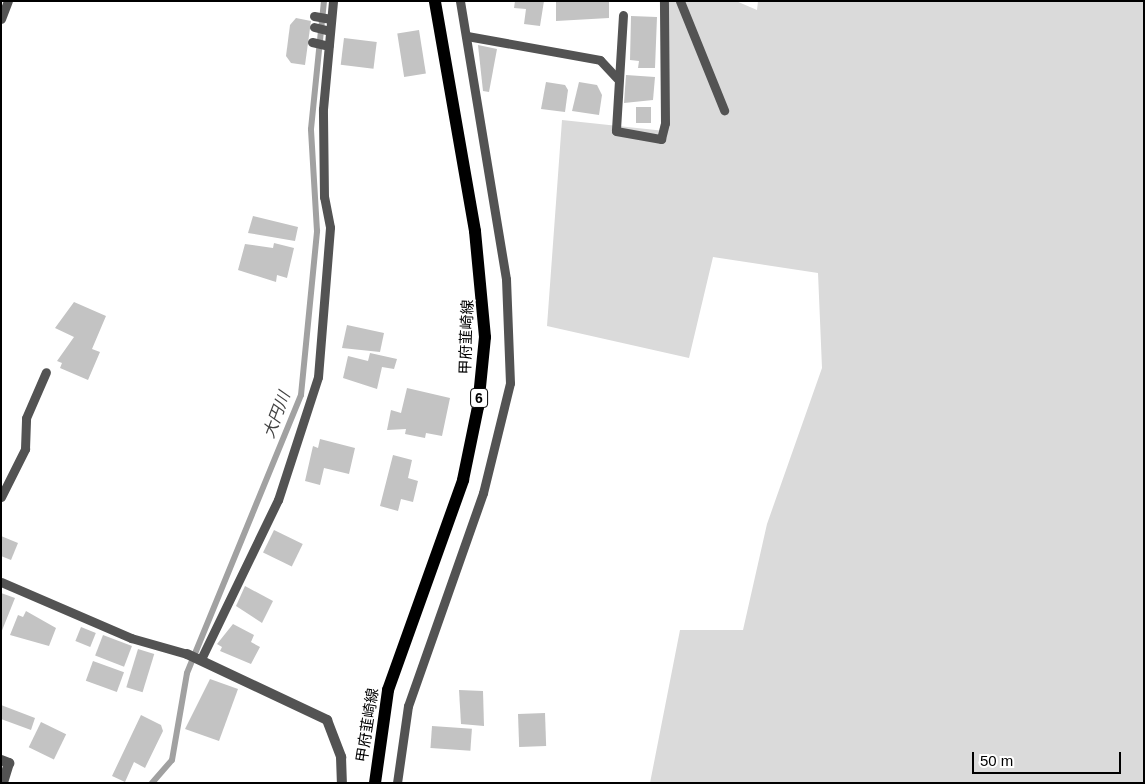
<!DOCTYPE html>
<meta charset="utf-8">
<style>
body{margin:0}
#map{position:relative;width:1145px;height:784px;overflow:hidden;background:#fff;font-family:Arial,"Noto Sans JP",sans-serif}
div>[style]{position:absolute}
.green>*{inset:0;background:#dadada}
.stream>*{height:6px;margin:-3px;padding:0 3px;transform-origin:3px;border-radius:3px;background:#a1a1a1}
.building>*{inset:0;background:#c3c3c3;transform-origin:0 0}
.service>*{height:9px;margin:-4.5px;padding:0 4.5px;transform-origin:4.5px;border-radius:4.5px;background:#535353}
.minor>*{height:10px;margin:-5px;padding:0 5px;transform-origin:5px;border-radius:5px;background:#535353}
.primary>*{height:12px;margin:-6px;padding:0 6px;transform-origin:6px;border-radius:6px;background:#000}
span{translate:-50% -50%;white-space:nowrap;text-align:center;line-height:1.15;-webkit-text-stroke:4px #fff;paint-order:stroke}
.shield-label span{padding:1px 4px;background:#fff;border:1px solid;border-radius:4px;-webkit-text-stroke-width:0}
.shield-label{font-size:14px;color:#000;font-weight:700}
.street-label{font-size:15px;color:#000}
.water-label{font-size:16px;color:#424242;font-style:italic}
.frame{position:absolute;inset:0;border:2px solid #000;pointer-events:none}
.scale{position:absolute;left:972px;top:752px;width:149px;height:22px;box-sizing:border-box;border:2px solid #000;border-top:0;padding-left:6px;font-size:15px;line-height:18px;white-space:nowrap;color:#000;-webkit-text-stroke:4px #fff;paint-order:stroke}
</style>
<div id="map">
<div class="green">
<div style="clip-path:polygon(664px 1px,736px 1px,757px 10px,758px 1px,1144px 1px,1144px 783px,650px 783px,680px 630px,743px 630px,767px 524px,822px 368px,818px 273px,713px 257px,689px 358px,547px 326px,562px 120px,665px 131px)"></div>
</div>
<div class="stream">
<div style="left:152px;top:783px;width:30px;rotate:-49deg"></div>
<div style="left:172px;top:760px;width:88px;rotate:-80.2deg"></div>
<div style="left:187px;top:673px;width:300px;rotate:-67.7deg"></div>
<div style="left:301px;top:395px;width:165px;rotate:-84.4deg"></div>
<div style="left:317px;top:231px;width:102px;rotate:-93.4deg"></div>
<div style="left:311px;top:129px;width:129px;rotate:-84.2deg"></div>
</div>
<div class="building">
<div style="clip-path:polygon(515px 1px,544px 1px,540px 26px,524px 24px,526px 9px,514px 8px)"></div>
<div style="clip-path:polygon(556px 1px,609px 1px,609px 18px,556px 21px)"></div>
<div style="clip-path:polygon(631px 16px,657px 17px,655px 68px,638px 68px,639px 61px,630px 60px)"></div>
<div style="clip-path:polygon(296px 18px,311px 21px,305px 65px,291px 63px,286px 56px,290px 25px)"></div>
<div style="left:419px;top:30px;width:44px;height:22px;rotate:81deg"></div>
<div style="left:344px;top:38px;width:33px;height:27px;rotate:7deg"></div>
<div style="clip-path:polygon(478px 45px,497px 49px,489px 92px,483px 91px)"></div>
<div style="clip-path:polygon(626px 75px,655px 77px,653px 100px,624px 103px)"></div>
<div style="clip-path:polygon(546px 82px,565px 85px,568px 90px,565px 112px,541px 109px)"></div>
<div style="clip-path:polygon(579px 82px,597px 85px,602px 95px,599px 115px,572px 111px)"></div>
<div style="left:636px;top:107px;width:15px;height:16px"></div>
<div style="clip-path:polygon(253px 216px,298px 227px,295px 241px,248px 233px)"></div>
<div style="clip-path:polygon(274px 243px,294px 248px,287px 278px,277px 275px,276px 282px,238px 270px,245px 244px,273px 248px)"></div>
<div style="clip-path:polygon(74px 302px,106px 316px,92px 349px,100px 352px,88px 380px,60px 368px,62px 363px,57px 361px,74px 337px,55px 328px)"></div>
<div style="clip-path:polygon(347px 325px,384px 333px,380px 352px,342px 348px)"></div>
<div style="clip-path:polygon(370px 353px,397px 359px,394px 369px,382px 367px,377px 389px,343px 378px,348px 356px,368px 361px)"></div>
<div style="clip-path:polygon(407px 388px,450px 398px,442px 436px,426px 433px,425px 438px,405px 434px,406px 429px,387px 430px,391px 410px,401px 413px)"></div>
<div style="clip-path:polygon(320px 439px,355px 448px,349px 474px,324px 468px,320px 485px,305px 481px,313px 446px,318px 448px)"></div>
<div style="clip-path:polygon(393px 455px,412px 460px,408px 478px,418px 481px,413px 502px,401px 499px,398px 511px,380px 506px)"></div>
<div style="left:274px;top:530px;width:32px;height:25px;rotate:26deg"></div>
<div style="clip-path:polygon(1px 536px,18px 543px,11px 560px,1px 556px)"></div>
<div style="clip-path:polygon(245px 586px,273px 601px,262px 623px,236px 606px)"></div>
<div style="clip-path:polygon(1px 593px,15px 598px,1px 633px)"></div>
<div style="clip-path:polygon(26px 611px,56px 628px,49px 646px,10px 635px,18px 615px,23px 617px)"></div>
<div style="clip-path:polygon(233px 624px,254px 635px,251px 642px,260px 647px,251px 664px,220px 651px,222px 647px,217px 644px)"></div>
<div style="left:81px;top:627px;width:16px;height:15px;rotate:22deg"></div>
<div style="left:103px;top:635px;width:31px;height:22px;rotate:21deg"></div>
<div style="left:138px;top:649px;width:17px;height:40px;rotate:17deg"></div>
<div style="left:93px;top:661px;width:33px;height:21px;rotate:20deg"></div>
<div style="clip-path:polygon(210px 679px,238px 689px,219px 741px,185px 729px)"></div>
<div style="clip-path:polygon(459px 690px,483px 691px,484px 726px,461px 724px)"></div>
<div style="clip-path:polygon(1px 705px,35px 718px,31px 730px,1px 719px)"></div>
<div style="left:545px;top:713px;width:33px;height:27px;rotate:88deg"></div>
<div style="clip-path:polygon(141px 715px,161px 725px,163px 731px,145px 768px,134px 762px,125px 782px,112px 776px)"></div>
<div style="left:41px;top:722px;width:28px;height:28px;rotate:26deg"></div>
<div style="left:432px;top:726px;width:40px;height:22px;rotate:4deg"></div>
</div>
<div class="service">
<div style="left:680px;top:1px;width:118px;rotate:68deg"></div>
<div style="left:623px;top:15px;width:116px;rotate:93.5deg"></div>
<div style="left:616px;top:131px;width:46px;rotate:10.1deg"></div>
<div style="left:661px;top:139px;width:16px;rotate:-76deg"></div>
<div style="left:665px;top:123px;width:122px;rotate:-90.5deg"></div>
<div style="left:314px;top:16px;width:17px;rotate:10deg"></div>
<div style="left:1px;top:19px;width:19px;rotate:-69deg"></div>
<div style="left:314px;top:27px;width:16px;rotate:14deg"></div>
<div style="left:467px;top:36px;width:135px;rotate:10.2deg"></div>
<div style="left:600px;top:60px;width:25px;rotate:47deg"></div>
<div style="left:312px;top:42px;width:17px;rotate:13deg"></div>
<div style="left:1px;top:497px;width:54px;rotate:-63.4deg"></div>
<div style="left:25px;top:449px;width:31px;rotate:-88deg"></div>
<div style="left:26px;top:418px;width:50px;rotate:-66.5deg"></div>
<div style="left:1px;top:582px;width:142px;rotate:23.3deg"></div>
<div style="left:131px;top:638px;width:58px;rotate:15.9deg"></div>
<div style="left:201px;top:659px;width:177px;rotate:-64.2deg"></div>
<div style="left:278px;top:500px;width:129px;rotate:-72deg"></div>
<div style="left:318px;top:377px;width:150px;rotate:-85.4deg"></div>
<div style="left:330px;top:227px;width:31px;rotate:-101deg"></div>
<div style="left:324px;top:197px;width:88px;rotate:-90.7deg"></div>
<div style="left:323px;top:109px;width:108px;rotate:-84.7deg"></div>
<div style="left:397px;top:783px;width:78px;rotate:-81.9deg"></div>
<div style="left:408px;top:706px;width:226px;rotate:-70.6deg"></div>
<div style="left:483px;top:493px;width:113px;rotate:-76.2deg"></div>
<div style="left:510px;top:383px;width:104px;rotate:-92.2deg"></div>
<div style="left:506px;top:279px;width:282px;rotate:-99.4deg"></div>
</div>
<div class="minor">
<div style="left:187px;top:654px;width:155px;rotate:25.2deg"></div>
<div style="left:327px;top:720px;width:40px;rotate:69deg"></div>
<div style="left:341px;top:757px;width:26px;rotate:88deg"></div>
<div style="left:1px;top:760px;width:9px;rotate:21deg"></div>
<div style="left:9px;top:763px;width:21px;rotate:107deg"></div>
</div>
<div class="primary">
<div style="left:375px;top:783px;width:94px;rotate:-82deg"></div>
<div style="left:388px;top:690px;width:223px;rotate:-70.3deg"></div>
<div style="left:463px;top:480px;width:75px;rotate:-78.4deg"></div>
<div style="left:478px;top:407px;width:70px;rotate:-84.3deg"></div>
<div style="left:485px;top:337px;width:106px;rotate:-95.4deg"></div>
<div style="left:475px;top:231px;width:233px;rotate:-99.9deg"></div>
</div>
<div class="shield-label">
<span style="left:479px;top:398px">6</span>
</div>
<div class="street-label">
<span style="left:466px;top:337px;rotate:-88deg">甲府韮崎線</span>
<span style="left:367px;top:725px;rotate:-81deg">甲府韮崎線</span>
</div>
<div class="water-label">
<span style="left:277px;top:415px;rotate:-69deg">大円川</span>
</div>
<div class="frame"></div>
<div class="scale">50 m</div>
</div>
